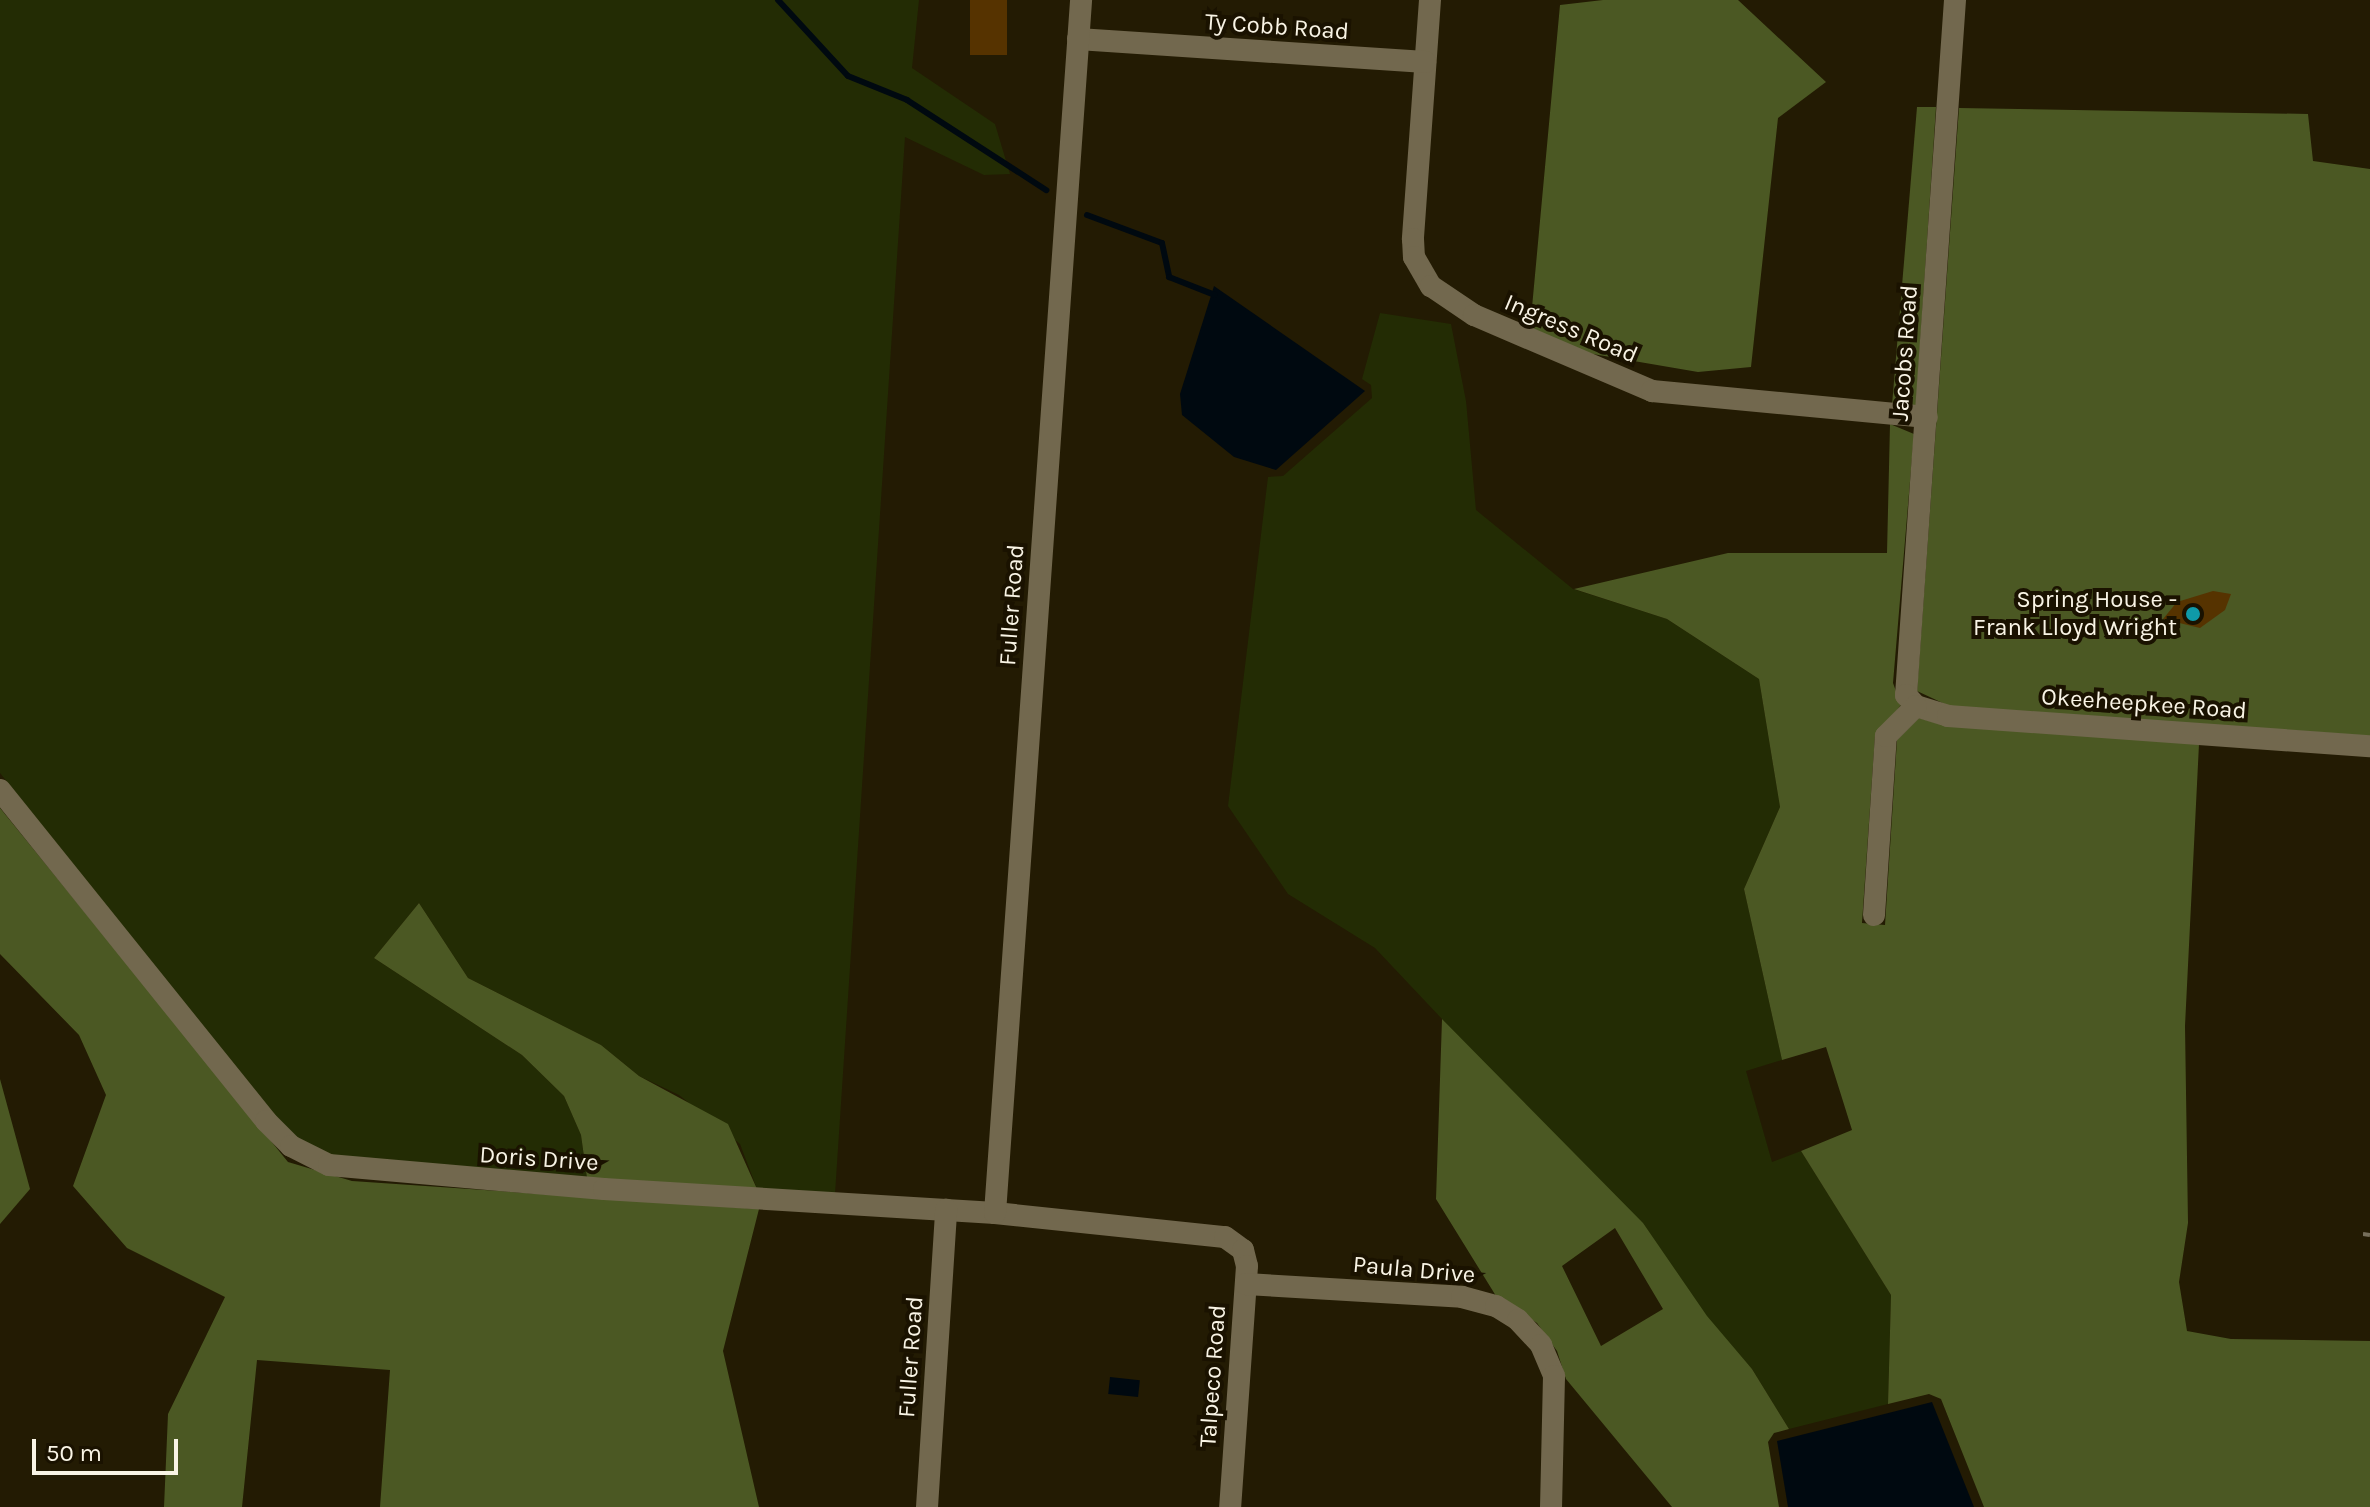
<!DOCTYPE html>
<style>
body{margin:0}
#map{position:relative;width:2370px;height:1507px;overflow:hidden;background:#231b03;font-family:Karla,sans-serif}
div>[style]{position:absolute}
.green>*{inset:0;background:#232c04}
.forest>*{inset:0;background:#4b5823}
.water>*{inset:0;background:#000910;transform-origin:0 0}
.stream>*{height:6px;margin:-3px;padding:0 3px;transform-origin:3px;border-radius:3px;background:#000910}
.building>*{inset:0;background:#563300;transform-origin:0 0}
.path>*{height:4px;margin-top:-2px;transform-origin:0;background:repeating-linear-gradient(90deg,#766f5b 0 8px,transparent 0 12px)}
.street>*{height:22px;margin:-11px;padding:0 11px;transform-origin:11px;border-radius:11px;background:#72684e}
.dots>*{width:22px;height:22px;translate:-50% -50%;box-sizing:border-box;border:4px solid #1a1200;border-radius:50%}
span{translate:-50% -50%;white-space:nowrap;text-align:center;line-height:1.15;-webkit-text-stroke:8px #1a1200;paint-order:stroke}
.street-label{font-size:24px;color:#f9f4e5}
.poi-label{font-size:24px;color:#f9f4e5}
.right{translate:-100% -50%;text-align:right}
.scale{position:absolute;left:32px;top:1439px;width:146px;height:36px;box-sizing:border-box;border:4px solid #f9f4e5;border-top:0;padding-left:10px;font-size:24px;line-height:28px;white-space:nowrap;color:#f9f4e5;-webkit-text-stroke:6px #1a1200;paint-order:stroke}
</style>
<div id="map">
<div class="green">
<div style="clip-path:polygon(0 0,919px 0,912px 68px,995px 124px,1010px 174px,984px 175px,905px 137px,835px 1194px,757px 1189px,740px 1144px,679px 1095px,639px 1076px,601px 1045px,468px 978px,419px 903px,374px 958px,522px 1055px,564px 1096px,581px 1135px,587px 1178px,333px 1156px,298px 1139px,274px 1115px,0 773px)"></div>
<div style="clip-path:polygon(1380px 313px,1451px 324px,1466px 401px,1476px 510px,1573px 589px,1667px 619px,1759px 679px,1780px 807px,1744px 889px,1782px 1060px,1746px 1071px,1772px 1162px,1801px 1151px,1891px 1295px,1888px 1404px,1789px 1429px,1752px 1369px,1442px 1019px,1375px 948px,1288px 894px,1228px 806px,1268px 477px,1283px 476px,1372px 398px,1371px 385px,1362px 379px)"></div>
</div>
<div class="forest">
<div style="clip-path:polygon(1603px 0,1738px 0,1826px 82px,1778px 118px,1751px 367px,1698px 372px,1581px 352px,1530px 329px,1560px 5px)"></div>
<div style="clip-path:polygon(1917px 107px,1936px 107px,1916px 406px,1892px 405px)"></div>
<div style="clip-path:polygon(1959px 108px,2308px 114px,2313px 161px,2370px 169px,2370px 736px,1949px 706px,1917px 691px)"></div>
<div style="clip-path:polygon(1890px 424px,1914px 434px,1893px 683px,1901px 705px,1875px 736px,1862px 923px,1885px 925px,1897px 740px,1919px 718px,1947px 726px,2199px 744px,2185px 1026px,2188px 1223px,2179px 1282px,2187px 1331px,2231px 1339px,2370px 1341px,2370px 1507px,1984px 1507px,1941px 1399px,1929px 1394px,1888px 1404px,1891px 1295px,1801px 1151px,1852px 1130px,1826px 1047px,1782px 1060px,1744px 889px,1780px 807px,1759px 679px,1667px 619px,1574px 589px,1728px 553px,1887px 553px)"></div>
<div style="clip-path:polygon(0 808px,288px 1162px,352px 1181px,759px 1209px,723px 1351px,759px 1507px,380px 1507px,390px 1370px,257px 1360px,242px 1507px,164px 1507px,168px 1414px,225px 1297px,127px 1248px,73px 1186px,106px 1095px,79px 1035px,0 954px)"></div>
<div style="clip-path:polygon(419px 903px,468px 978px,601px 1045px,639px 1076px,728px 1124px,757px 1189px,587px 1178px,581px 1135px,564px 1096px,522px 1055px,374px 958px)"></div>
<div style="clip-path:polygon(evenodd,1442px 1019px,1643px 1223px,1707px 1316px,1752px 1369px,1789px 1429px,1774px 1433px,1768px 1442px,1779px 1507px,1672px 1507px,1566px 1379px,1557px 1351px,1537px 1323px,1496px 1296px,1436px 1199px,1442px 1019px,1615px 1228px,1663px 1309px,1601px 1346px,1562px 1266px,1615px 1228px)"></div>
<div style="clip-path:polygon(0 1079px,30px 1189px,0 1224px)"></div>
</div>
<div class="water">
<div style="clip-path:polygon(1214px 286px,1365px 391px,1276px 470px,1234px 457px,1182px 415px,1180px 394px)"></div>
<div style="left:1110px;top:1377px;width:30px;height:17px;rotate:6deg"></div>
<div style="clip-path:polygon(1932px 1402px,1974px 1507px,1788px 1507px,1777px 1441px)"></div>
</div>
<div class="stream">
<div style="left:778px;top:0;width:103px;rotate:47.4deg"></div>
<div style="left:848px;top:76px;width:64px;rotate:22.1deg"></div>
<div style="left:907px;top:100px;width:166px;rotate:32.9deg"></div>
<div style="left:1087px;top:215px;width:80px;rotate:20.5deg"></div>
<div style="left:1162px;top:243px;width:35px;rotate:78deg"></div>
<div style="left:1169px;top:277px;width:49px;rotate:21.4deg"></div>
</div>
<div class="building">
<div style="left:970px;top:0;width:37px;height:55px"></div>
<div style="clip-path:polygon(2213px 591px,2231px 594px,2225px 610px,2200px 628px,2163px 619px,2177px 602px)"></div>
</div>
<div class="path">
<div style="left:2363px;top:1234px;width:7px;rotate:8deg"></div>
</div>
<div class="street">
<div style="left:1430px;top:0;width:240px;rotate:94.1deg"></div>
<div style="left:1413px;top:239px;width:18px;rotate:87deg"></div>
<div style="left:1414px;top:257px;width:34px;rotate:60deg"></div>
<div style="left:1431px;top:286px;width:52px;rotate:34deg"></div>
<div style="left:1474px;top:315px;width:194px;rotate:23.1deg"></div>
<div style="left:1652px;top:391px;width:276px;rotate:5.4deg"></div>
<div style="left:1955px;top:0;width:697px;rotate:94.03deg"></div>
<div style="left:1906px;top:695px;width:15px;rotate:48deg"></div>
<div style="left:1916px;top:706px;width:34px;rotate:17deg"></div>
<div style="left:1948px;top:716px;width:423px;rotate:4.1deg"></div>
<div style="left:1078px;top:39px;width:348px;rotate:3.8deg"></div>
<div style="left:0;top:790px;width:425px;rotate:51.2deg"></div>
<div style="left:266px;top:1121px;width:35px;rotate:45deg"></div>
<div style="left:291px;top:1146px;width:42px;rotate:26.6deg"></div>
<div style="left:329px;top:1165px;width:276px;rotate:5deg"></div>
<div style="left:604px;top:1189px;width:392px;rotate:3.5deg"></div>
<div style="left:995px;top:1213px;width:231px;rotate:6deg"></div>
<div style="left:1225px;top:1237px;width:22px;rotate:36deg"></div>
<div style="left:1243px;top:1250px;width:16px;rotate:76deg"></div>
<div style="left:1247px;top:1266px;width:242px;rotate:94deg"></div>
<div style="left:1874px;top:915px;width:179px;rotate:-86.2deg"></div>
<div style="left:1886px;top:736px;width:42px;rotate:-45deg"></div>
<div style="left:995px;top:1213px;width:1216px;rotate:-85.94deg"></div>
<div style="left:1246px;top:1284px;width:216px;rotate:3.4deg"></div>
<div style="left:1462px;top:1297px;width:35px;rotate:15deg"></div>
<div style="left:1496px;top:1306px;width:26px;rotate:32deg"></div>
<div style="left:1518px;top:1320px;width:34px;rotate:47deg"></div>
<div style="left:1541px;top:1345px;width:34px;rotate:67deg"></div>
<div style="left:1554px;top:1376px;width:131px;rotate:91.3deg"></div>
<div style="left:927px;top:1507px;width:298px;rotate:-86.3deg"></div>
</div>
<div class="dots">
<div style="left:2193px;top:614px;background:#0f9aa8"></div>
</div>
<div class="street-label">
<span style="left:1277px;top:27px;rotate:4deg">Ty Cobb Road</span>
<span style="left:1571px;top:329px;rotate:23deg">Ingress Road</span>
<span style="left:1905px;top:353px;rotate:-86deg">Jacobs Road</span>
<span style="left:1012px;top:605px;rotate:-86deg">Fuller Road</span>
<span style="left:2144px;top:704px;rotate:4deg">Okeeheepkee Road</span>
<span style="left:539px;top:1159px;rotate:4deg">Doris Drive</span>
<span style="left:1414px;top:1270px;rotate:5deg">Paula Drive</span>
<span style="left:911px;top:1357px;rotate:-86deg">Fuller Road</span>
<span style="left:1213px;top:1376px;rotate:-86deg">Talpeco Road</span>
</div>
<div class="poi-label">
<span class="right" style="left:2177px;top:614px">Spring House -<br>Frank Lloyd Wright</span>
</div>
<div class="scale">50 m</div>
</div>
